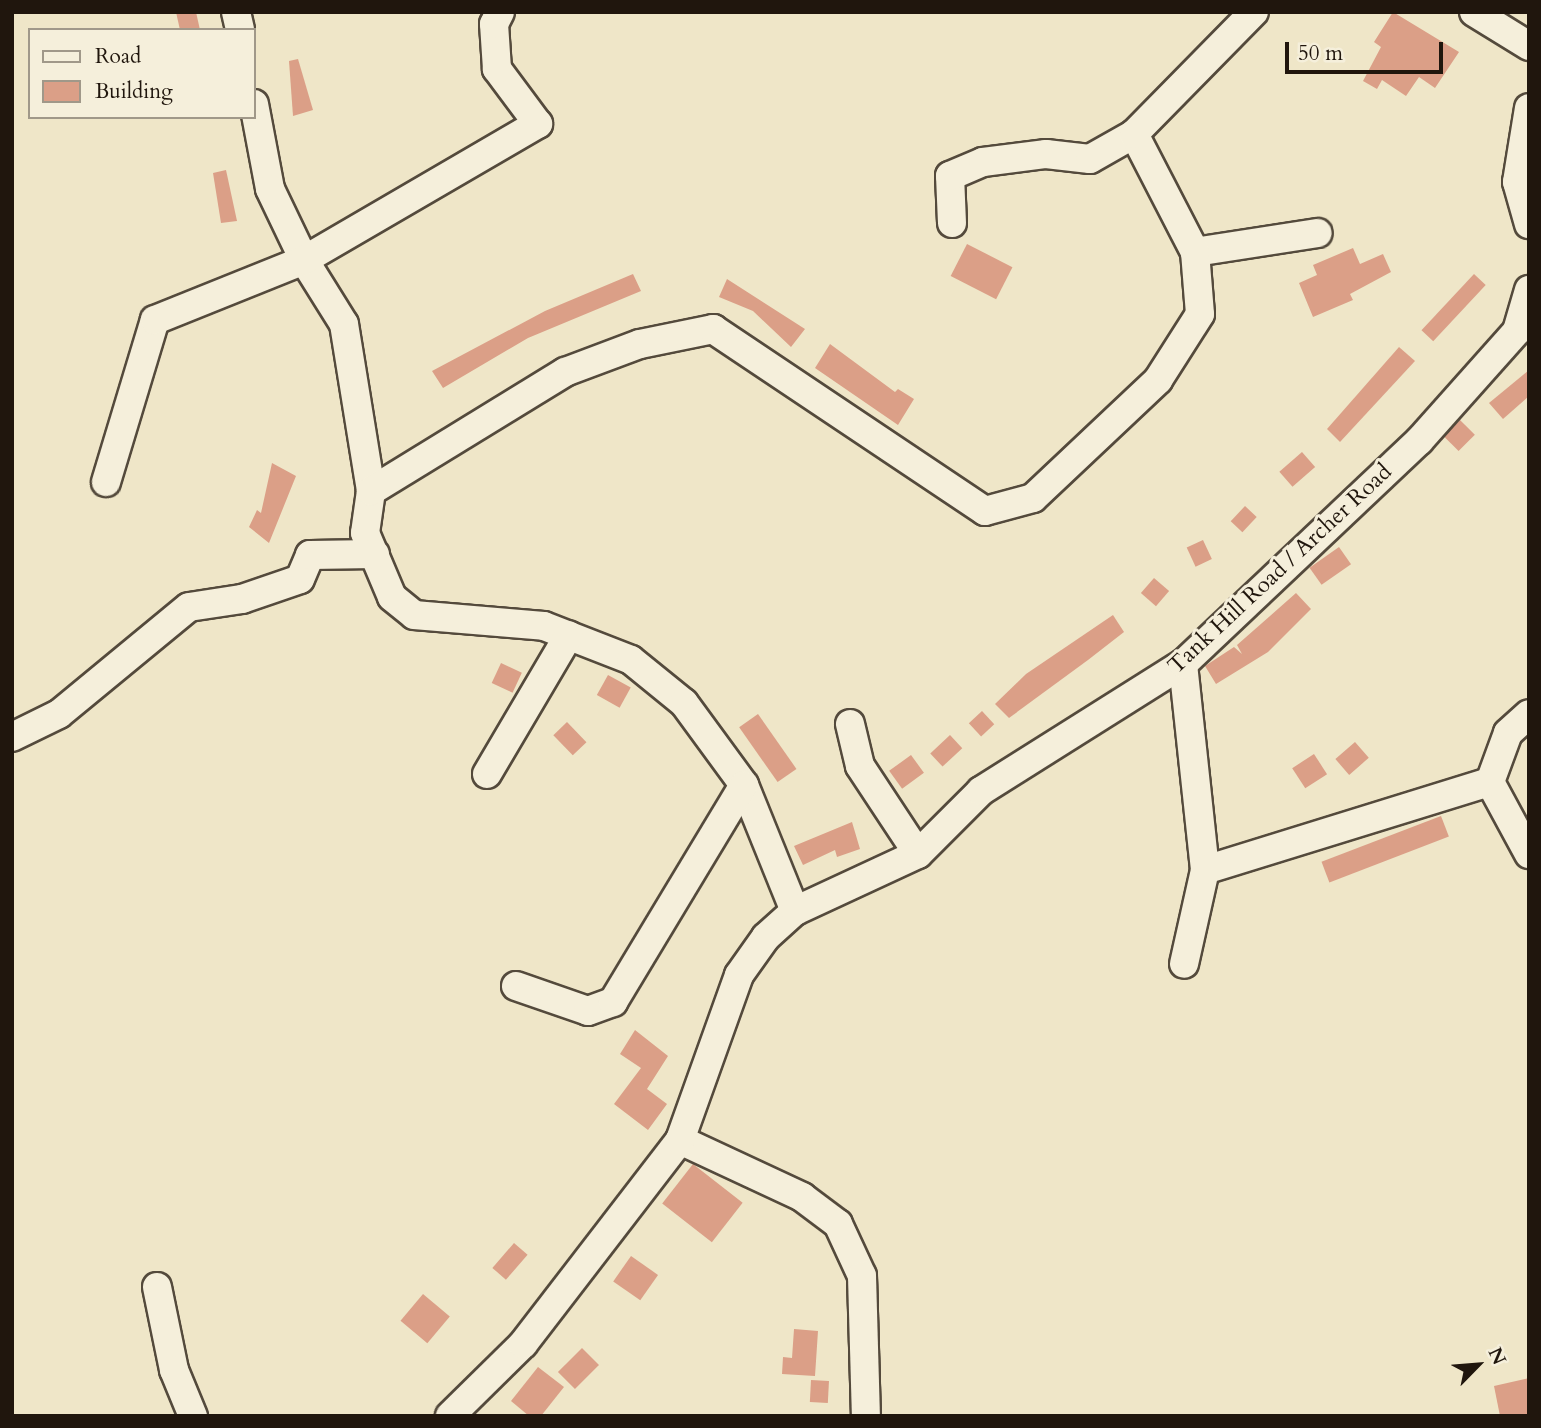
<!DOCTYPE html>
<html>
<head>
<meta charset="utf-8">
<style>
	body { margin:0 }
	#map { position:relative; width:1541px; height:1428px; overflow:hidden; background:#efe6c8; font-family:Cardo,serif }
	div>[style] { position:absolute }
	.building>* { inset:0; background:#db9f87; transform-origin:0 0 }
	.roads { filter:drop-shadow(2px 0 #544a3c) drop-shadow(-2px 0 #544a3c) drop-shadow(0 2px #544a3c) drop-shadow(0 -2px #544a3c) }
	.minor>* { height:28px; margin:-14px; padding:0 14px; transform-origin:14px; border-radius:14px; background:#f5efdb }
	span { translate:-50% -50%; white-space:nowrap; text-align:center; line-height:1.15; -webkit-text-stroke:6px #f5efdb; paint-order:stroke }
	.street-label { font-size:23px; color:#20160d }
	.frame { position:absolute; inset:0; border:14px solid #20160d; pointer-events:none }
	.legend { position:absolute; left:28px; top:28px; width:228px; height:91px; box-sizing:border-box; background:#f5efdb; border:2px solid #a09889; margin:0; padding:9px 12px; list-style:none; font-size:21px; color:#20160d }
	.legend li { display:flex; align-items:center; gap:14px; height:35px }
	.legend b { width:35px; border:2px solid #a09889 }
	.north { position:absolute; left:1443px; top:1330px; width:70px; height:70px; -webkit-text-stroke:5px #f5efdb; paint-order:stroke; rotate:65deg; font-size:19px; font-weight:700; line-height:28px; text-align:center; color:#20160d }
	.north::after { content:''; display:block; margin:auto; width:24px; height:32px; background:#20160d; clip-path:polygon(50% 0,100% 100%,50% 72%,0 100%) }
	.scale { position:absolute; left:1285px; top:42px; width:158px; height:32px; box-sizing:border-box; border:4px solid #20160d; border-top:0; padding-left:9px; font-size:21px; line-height:24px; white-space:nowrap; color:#20160d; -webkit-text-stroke:5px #f5efdb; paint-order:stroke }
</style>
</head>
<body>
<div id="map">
	<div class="building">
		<div style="clip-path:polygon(176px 12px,196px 12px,200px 30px,180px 30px)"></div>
		<div style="clip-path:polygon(1393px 12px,1459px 52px,1435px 88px,1419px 77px,1406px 96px,1382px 80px,1377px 89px,1363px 81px,1381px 47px,1374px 42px)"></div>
		<div style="clip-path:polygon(298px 59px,313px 110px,293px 116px,289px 61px)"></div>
		<div style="clip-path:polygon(226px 170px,237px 221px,221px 223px,213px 173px)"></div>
		<div style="left:967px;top:244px;width:51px;height:36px;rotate:27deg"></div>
		<div style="clip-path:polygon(1353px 248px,1360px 264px,1383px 254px,1391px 272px,1350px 294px,1353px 300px,1313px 317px,1299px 283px,1317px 275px,1313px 265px)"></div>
		<div style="clip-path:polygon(633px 274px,641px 291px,528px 338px,443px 388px,432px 371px,545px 311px)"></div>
		<div style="left:1474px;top:274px;width:16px;height:77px;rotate:43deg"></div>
		<div style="clip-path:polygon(727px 279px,805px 329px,791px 347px,753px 311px,719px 297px)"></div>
		<div style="clip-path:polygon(830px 344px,895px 392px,898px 389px,914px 399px,898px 425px,815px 368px)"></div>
		<div style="clip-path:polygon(1399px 347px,1415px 361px,1340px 442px,1327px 429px)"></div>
		<div style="clip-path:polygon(1529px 370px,1529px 396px,1503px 419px,1489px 403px)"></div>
		<div style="left:1460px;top:420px;width:21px;height:23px;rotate:45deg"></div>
		<div style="left:1302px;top:452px;width:20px;height:30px;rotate:49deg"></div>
		<div style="clip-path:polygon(272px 463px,296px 476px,269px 543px,249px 527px,257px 510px,261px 513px)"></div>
		<div style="left:1245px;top:506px;width:16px;height:21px;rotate:43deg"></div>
		<div style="left:1203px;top:540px;width:21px;height:18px;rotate:65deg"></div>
		<div style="left:1339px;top:547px;width:21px;height:36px;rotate:55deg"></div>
		<div style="left:1154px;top:578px;width:20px;height:20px;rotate:41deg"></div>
		<div style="clip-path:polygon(1296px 593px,1311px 609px,1268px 652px,1216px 684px,1205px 666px,1234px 647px,1242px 654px,1237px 645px)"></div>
		<div style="clip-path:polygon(1113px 615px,1124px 632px,1088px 660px,1009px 718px,995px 704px,1026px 674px)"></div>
		<div style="left:501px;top:663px;width:23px;height:22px;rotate:25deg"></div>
		<div style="left:608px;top:675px;width:26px;height:23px;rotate:29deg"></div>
		<div style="left:982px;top:711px;width:18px;height:18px;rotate:47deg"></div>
		<div style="left:758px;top:714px;width:67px;height:23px;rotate:55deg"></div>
		<div style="left:567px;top:722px;width:28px;height:19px;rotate:46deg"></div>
		<div style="left:950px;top:735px;width:18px;height:27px;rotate:47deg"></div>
		<div style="left:1355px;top:742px;width:21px;height:26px;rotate:49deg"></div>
		<div style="left:1314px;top:754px;width:24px;height:26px;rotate:57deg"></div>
		<div style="left:911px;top:755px;width:22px;height:27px;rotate:54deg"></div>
		<div style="left:1441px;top:816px;width:22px;height:128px;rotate:69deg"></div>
		<div style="clip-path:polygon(852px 822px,860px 849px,837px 857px,835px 850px,803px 865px,794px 846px)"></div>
		<div style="clip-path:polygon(635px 1030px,668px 1056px,647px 1089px,667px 1104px,648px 1130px,614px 1104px,641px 1068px,620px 1054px)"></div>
		<div style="left:693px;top:1164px;width:63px;height:50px;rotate:38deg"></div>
		<div style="left:514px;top:1243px;width:18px;height:33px;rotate:41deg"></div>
		<div style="left:631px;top:1256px;width:33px;height:31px;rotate:35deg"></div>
		<div style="left:423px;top:1294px;width:35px;height:35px;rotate:40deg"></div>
		<div style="clip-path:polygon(794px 1329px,818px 1331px,815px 1376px,782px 1374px,783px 1357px,792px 1358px)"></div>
		<div style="left:582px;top:1348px;width:24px;height:34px;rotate:45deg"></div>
		<div style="clip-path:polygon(538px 1367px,564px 1387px,541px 1416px,529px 1416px,511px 1401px)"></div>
		<div style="clip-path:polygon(1529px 1378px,1529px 1416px,1500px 1416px,1494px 1386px)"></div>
		<div style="left:811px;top:1380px;width:18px;height:22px;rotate:3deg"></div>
	</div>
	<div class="roads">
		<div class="minor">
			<div style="left:236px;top:12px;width:18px;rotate:77deg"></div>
			<div style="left:1474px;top:12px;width:65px;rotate:31.7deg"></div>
			<div style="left:254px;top:104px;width:86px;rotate:79.3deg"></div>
			<div style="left:270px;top:189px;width:79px;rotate:64.4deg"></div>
			<div style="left:304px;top:260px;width:75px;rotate:58deg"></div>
			<div style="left:344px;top:324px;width:169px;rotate:80.8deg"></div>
			<div style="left:371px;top:491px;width:42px;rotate:98.1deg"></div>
			<div style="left:365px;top:533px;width:69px;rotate:67.1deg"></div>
			<div style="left:392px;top:597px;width:28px;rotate:39deg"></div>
			<div style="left:414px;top:615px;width:130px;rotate:4.8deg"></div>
			<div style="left:544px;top:626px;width:93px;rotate:21.3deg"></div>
			<div style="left:631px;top:660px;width:68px;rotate:39.1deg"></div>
			<div style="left:684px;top:703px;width:102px;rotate:53.8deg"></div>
			<div style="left:744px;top:785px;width:136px;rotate:68deg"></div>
			<div style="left:1529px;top:108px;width:75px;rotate:99.2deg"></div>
			<div style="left:1517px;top:182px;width:44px;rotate:74.1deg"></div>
			<div style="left:952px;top:223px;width:47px;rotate:-92.4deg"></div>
			<div style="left:950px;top:176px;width:36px;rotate:-23deg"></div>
			<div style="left:983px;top:162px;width:64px;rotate:-7.2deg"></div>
			<div style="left:1046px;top:154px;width:44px;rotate:6.5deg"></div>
			<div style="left:1090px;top:159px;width:51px;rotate:-29.6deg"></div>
			<div style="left:1195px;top:252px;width:124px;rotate:-8.8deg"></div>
			<div style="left:106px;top:482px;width:169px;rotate:-73.2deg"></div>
			<div style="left:155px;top:320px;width:161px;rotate:-21.9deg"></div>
			<div style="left:304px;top:260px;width:271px;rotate:-30.2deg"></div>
			<div style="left:538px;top:124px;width:69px;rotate:-126.7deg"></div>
			<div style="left:497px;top:69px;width:45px;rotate:-93.8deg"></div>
			<div style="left:494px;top:24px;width:13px;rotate:-63deg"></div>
			<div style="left:371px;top:491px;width:228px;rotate:-31.5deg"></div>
			<div style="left:565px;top:372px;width:80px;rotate:-20.5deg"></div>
			<div style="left:640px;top:344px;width:75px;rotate:-11.6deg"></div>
			<div style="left:713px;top:329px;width:327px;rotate:33.8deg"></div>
			<div style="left:985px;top:511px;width:50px;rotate:-15.2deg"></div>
			<div style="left:1033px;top:498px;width:172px;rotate:-43.3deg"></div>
			<div style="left:1158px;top:380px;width:78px;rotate:-57.5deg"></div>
			<div style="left:1200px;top:314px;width:62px;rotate:-94.6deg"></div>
			<div style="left:1195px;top:252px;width:133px;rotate:-117.3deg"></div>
			<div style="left:1134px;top:134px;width:171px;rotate:-45.5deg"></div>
			<div style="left:1183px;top:664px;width:207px;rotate:83.9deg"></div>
			<div style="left:1205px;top:870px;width:96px;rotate:102.6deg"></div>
			<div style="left:850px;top:724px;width:43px;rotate:76.6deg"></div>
			<div style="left:860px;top:766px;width:105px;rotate:56.6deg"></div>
			<div style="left:12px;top:737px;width:52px;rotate:-26.1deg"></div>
			<div style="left:59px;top:714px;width:168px;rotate:-39.5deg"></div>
			<div style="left:189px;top:607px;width:54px;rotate:-8.6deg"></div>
			<div style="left:242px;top:599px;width:61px;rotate:-19deg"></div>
			<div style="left:300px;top:579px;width:26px;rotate:-67deg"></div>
			<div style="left:310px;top:555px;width:65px;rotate:-0.9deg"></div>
			<div style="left:487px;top:774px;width:161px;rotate:-59.5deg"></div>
			<div style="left:1490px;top:782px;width:82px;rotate:61.6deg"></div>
			<div style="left:1205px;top:870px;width:298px;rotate:-17.2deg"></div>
			<div style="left:1490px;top:782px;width:52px;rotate:-69.8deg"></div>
			<div style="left:1508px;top:733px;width:28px;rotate:-42deg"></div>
			<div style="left:516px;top:986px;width:76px;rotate:19.1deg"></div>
			<div style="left:588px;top:1011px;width:27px;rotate:-20deg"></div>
			<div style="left:613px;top:1002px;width:253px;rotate:-58.9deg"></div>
			<div style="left:680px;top:1140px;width:135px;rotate:25deg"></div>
			<div style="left:802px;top:1197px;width:45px;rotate:36.9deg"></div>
			<div style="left:838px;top:1224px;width:57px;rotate:65.2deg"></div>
			<div style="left:862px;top:1276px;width:140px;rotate:88.4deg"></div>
			<div style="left:157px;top:1287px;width:85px;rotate:78.4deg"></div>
			<div style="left:174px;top:1370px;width:50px;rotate:67.6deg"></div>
			<div style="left:450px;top:1416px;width:103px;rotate:-44.6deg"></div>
			<div style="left:523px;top:1344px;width:257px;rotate:-52.4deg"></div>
			<div style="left:680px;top:1140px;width:175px;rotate:-70.3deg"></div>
			<div style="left:739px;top:975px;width:47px;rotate:-54.6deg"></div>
			<div style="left:766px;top:937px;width:39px;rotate:-42deg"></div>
			<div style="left:795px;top:911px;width:136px;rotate:-24.9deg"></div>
			<div style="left:918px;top:854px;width:89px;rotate:-45deg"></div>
			<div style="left:981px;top:791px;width:239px;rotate:-32.2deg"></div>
			<div style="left:1183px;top:664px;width:325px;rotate:-43.4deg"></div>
			<div style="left:1419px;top:441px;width:147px;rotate:-48.3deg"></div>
			<div style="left:1517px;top:331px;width:43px;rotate:-73.7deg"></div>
		</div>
	</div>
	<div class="street-label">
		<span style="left:1280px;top:569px;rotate:-43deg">Tank Hill Road / Archer Road</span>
	</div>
	<div class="frame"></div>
	<ul class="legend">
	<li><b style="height:9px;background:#f5efdb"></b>Road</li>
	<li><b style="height:19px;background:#db9f87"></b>Building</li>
	</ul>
	<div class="north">N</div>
	<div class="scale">50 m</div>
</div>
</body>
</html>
